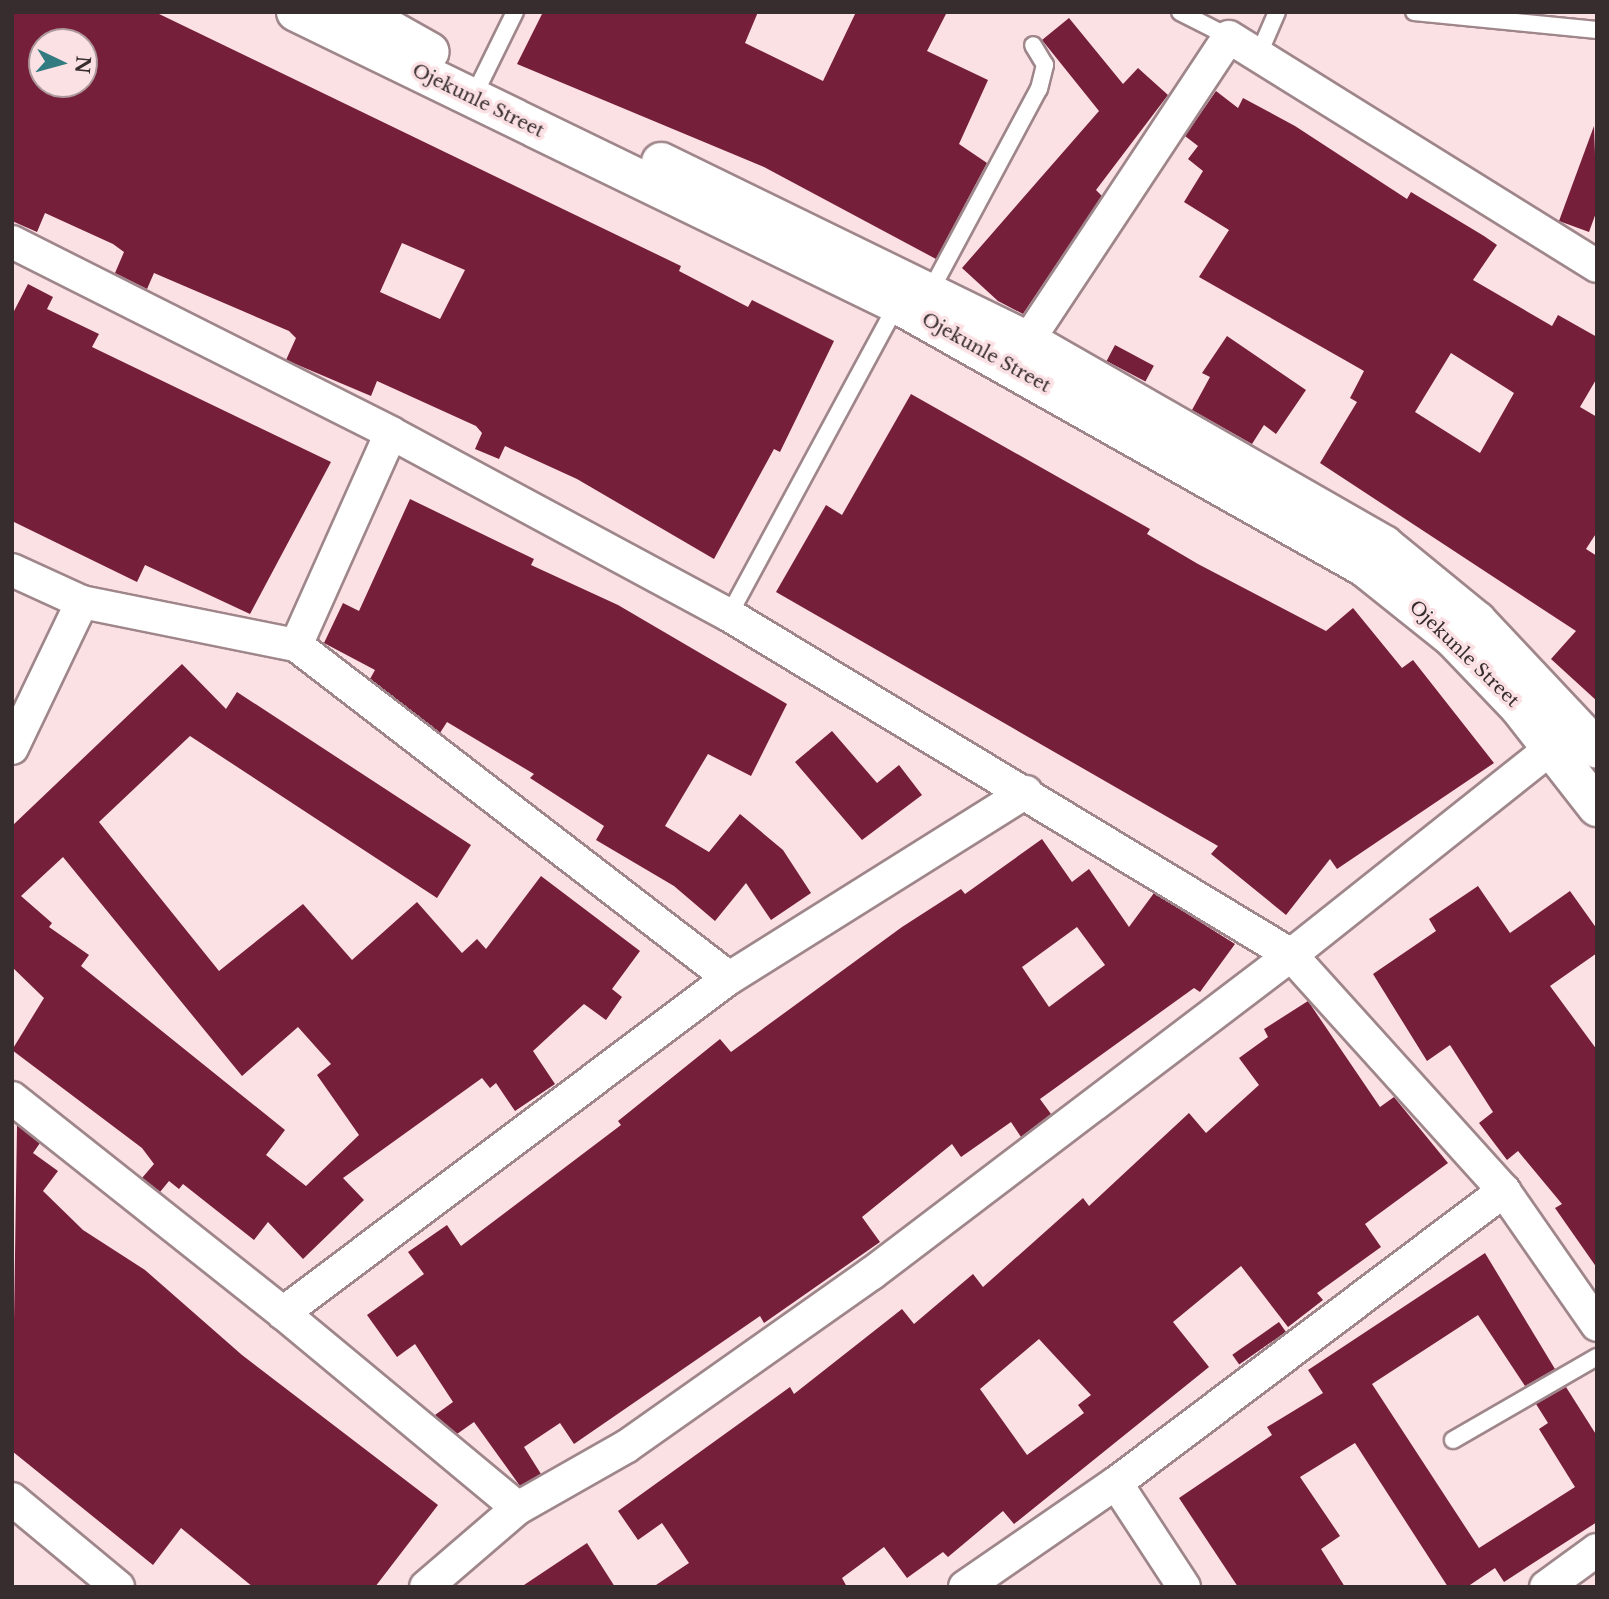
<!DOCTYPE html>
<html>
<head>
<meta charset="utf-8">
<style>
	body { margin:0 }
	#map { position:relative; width:1609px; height:1599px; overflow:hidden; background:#fbe0e4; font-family:"Libre Baskerville",serif }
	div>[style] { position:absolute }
	.building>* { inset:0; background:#761f3a; transform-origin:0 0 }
	.roads { filter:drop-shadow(2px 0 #9e868a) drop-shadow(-2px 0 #9e868a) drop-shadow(0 2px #9e868a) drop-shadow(0 -2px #9e868a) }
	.service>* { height:16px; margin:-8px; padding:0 8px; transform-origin:8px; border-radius:8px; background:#fff }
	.minor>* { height:32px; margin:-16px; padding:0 16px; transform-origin:16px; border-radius:16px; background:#fff }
	.tertiary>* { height:38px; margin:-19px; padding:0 19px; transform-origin:19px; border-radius:19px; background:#fff }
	span { translate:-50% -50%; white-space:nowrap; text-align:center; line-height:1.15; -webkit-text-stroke:7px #fbe0e4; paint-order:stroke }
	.street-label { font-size:18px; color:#372d2f }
	.frame { position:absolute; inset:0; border:14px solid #372d2f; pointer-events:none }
	.north { position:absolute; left:28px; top:28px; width:70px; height:70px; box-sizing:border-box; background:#fbe0e4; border:2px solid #ad989c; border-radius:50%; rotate:95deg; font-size:19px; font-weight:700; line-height:28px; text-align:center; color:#372d2f }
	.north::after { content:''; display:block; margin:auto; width:24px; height:32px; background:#327b81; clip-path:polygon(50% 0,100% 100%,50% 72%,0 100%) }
</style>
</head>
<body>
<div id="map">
	<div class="building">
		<div style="clip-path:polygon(evenodd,12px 12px,155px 12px,681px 266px,679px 271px,748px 307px,752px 300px,834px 341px,780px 452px,774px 449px,714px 559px,577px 479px,505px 446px,499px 459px,475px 449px,482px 433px,476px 426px,377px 381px,371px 396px,286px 360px,296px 338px,289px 331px,154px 273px,147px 289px,115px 273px,124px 252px,113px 244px,45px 213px,37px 232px,12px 221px,12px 12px,42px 42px,84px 42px,84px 84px,42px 84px,42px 42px,12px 12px,402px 243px,465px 270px,440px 319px,380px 292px,402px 243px)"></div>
		<div style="clip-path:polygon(543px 12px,758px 12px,745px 43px,823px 81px,856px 12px,947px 12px,927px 51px,988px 80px,959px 144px,987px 163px,936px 259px,764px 167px,517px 64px)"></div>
		<div style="clip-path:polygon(1069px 18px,1123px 84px,1138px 68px,1168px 95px,1096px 190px,1102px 196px,1023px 314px,998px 301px,962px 268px,1099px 111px,1042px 40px)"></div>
		<div style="clip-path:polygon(evenodd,1216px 91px,1238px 108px,1243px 98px,1295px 126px,1407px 199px,1411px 192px,1484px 236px,1497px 245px,1473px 280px,1552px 326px,1558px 315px,1597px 337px,1597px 378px,1580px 407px,1597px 417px,1597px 532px,1586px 549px,1597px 556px,1597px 701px,1551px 659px,1576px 631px,1320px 463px,1357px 402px,1350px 398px,1364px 371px,1199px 277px,1229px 230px,1184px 202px,1203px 171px,1188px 159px,1198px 146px,1185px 136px,1216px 91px,1451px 353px,1514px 393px,1480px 453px,1415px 412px,1451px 353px)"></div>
		<div style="clip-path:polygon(1594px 126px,1597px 210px,1589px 232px,1559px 221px)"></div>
		<div style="clip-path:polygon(28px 284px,53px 297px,47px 309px,99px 334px,92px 347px,331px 462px,250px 614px,145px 565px,137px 582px,12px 521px,12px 315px)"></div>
		<div style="clip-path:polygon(1227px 336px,1306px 390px,1276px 434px,1264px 425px,1252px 444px,1192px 410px,1210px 377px,1202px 373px)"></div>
		<div style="left:1115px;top:345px;width:44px;height:18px;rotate:28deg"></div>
		<div style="clip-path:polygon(911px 394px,1150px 529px,1147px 534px,1198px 564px,1326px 631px,1353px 608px,1402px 668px,1413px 660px,1494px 763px,1337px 869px,1330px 859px,1286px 915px,1211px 854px,1218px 846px,776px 592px,826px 505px,842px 515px)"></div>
		<div style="clip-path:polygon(410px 499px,534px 559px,531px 565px,618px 605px,787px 704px,751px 776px,708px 754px,665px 826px,709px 852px,740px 814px,783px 850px,811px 893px,771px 920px,746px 883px,715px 921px,674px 886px,596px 840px,604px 826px,530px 778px,534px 774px,447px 722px,440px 733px,370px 679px,375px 670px,324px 643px,343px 603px,359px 611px)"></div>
		<div style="clip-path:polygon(evenodd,182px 664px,226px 709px,237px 692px,471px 845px,437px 898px,190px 736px,99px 822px,219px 971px,303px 904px,352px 960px,417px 902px,462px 953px,477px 939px,486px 949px,541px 876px,640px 951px,612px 989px,622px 997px,606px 1020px,584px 1004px,533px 1051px,555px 1084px,515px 1111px,496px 1083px,490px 1088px,482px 1078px,343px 1178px,364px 1200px,303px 1259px,268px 1222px,254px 1240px,183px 1184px,179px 1189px,169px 1181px,160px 1192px,142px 1178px,154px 1164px,142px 1148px,12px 1050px,44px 998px,12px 967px,12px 826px,182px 664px,63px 857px,242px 1076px,298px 1027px,331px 1064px,317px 1075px,359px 1135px,306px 1186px,266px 1155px,285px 1130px,81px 966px,89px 955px,49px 927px,52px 923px,21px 896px,63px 857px)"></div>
		<div style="clip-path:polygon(832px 731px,877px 783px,899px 765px,922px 795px,862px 840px,795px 762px)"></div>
		<div style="clip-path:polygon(evenodd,1042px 839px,1072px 882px,1089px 869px,1129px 927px,1154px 893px,1235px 944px,1200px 992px,1194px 988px,1040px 1099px,1051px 1114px,1021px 1137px,1011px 1122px,961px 1157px,952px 1144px,862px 1217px,880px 1242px,764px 1323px,760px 1316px,574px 1444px,560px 1423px,524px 1447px,541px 1474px,520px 1486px,474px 1422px,457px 1434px,435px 1415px,453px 1402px,415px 1344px,397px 1357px,367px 1315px,424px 1274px,408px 1252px,447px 1225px,461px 1246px,621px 1125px,618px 1121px,720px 1039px,731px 1052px,902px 927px,961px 889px,965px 894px,1042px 839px,1077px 927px,1105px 965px,1049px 1007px,1022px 967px,1077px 927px)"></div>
		<div style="clip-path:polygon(1478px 886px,1510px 933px,1570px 891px,1597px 929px,1597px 953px,1550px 986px,1597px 1050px,1597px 1268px,1555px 1208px,1562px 1204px,1518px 1151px,1507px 1160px,1479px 1123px,1493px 1112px,1450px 1045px,1427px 1061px,1373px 974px,1436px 931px,1429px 919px)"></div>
		<div style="clip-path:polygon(evenodd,1308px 1001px,1380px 1107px,1394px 1097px,1448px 1163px,1365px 1224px,1381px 1247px,1317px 1293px,1323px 1300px,1288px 1327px,1241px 1266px,1173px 1322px,1209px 1367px,1014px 1524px,1003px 1511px,948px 1557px,943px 1552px,907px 1578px,884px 1547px,842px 1578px,847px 1587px,653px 1587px,689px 1563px,662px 1523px,638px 1540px,618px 1511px,790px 1387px,794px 1394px,902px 1309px,914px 1324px,973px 1274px,983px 1287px,1083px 1198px,1089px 1206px,1189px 1113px,1206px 1133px,1259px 1085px,1239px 1058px,1268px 1037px,1264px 1029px,1308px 1001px,1039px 1339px,1091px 1395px,1078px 1405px,1084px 1413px,1027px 1455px,980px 1389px,1039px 1339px)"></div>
		<div style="clip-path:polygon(17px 1125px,40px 1143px,33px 1153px,58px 1171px,43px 1191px,83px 1230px,145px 1270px,242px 1355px,438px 1505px,375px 1587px,253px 1587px,181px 1528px,153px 1565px,12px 1451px)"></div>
		<div style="clip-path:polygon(1485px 1253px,1555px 1369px,1525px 1386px,1478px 1315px,1372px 1384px,1479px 1548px,1575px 1487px,1539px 1429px,1548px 1423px,1536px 1404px,1566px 1387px,1597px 1436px,1597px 1522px,1504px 1582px,1495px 1568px,1467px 1587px,1448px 1587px,1355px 1443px,1300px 1477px,1340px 1536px,1321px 1549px,1345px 1587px,1238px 1587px,1179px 1498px,1272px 1435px,1267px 1427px,1323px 1393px,1308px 1370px)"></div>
		<div style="left:1279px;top:1322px;width:12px;height:57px;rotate:55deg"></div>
		<div style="clip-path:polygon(587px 1543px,615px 1587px,521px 1587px)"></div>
	</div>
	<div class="roads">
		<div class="service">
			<div style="left:1180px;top:12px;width:55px;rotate:27deg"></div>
			<div style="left:1414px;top:12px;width:184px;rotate:5.6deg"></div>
			<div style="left:1258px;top:56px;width:48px;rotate:-66.6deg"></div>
			<div style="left:481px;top:81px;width:77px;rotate:-63.8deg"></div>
			<div style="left:931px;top:290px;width:228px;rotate:-61.8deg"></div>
			<div style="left:1039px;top:89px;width:25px;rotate:-76deg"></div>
			<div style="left:1045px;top:65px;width:23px;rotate:-121deg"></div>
			<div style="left:729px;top:615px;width:353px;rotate:-61.6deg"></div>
			<div style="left:1453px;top:1440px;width:166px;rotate:-30deg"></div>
		</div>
		<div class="minor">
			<div style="left:12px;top:242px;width:424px;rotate:26.7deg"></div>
			<div style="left:391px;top:433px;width:384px;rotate:28.3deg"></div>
			<div style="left:729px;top:615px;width:657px;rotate:31.17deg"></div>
			<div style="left:1291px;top:955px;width:354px;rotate:-38.5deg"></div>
			<div style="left:1015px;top:360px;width:387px;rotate:-56.5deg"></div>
			<div style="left:1229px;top:37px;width:433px;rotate:31.9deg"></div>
			<div style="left:391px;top:433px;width:232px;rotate:114.1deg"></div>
			<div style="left:296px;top:645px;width:546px;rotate:37.56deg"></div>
			<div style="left:12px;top:570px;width:77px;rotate:24.6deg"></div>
			<div style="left:12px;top:748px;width:162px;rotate:-64.4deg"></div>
			<div style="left:82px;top:602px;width:218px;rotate:11.4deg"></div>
			<div style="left:1026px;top:792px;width:350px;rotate:147.9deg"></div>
			<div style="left:729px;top:978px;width:558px;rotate:143.09deg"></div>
			<div style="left:283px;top:1313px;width:305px;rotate:39.7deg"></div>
			<div style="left:518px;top:1508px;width:125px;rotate:-29.6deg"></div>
			<div style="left:627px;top:1446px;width:299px;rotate:-35.2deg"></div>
			<div style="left:871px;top:1274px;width:527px;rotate:-37.22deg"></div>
			<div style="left:1291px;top:955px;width:318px;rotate:47.9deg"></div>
			<div style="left:1504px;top:1191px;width:163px;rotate:55.2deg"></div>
			<div style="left:12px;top:1098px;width:346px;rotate:38.4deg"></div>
			<div style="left:1116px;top:1483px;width:124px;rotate:56.8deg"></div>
			<div style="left:12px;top:1499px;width:138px;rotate:39.7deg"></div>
			<div style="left:426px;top:1587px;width:121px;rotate:-40.7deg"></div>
			<div style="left:965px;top:1587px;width:183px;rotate:-34.6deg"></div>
			<div style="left:1116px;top:1483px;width:486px;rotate:-37deg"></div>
			<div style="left:1546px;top:1587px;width:63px;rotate:-36deg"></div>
		</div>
		<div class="tertiary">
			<div style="left:296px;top:12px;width:668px;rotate:25.91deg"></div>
			<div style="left:897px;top:304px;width:536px;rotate:29.39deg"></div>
			<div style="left:1364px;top:567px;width:114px;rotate:38.6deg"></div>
			<div style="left:1453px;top:638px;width:95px;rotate:46.3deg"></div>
			<div style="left:1519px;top:707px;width:127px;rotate:52deg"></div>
			<div style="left:359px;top:12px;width:81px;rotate:29.4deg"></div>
			<div style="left:661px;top:162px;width:411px;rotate:26deg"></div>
			<div style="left:1030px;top:342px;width:408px;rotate:29.8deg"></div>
			<div style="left:1384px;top:545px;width:120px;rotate:39.3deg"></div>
			<div style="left:1477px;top:621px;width:175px;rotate:46.8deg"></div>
		</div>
	</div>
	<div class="street-label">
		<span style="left:478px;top:101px;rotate:26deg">Ojekunle Street</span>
		<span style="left:986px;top:353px;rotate:29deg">Ojekunle Street</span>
		<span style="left:1464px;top:654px;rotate:44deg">Ojekunle Street</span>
	</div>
	<div class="frame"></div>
	<div class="north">N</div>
</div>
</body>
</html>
